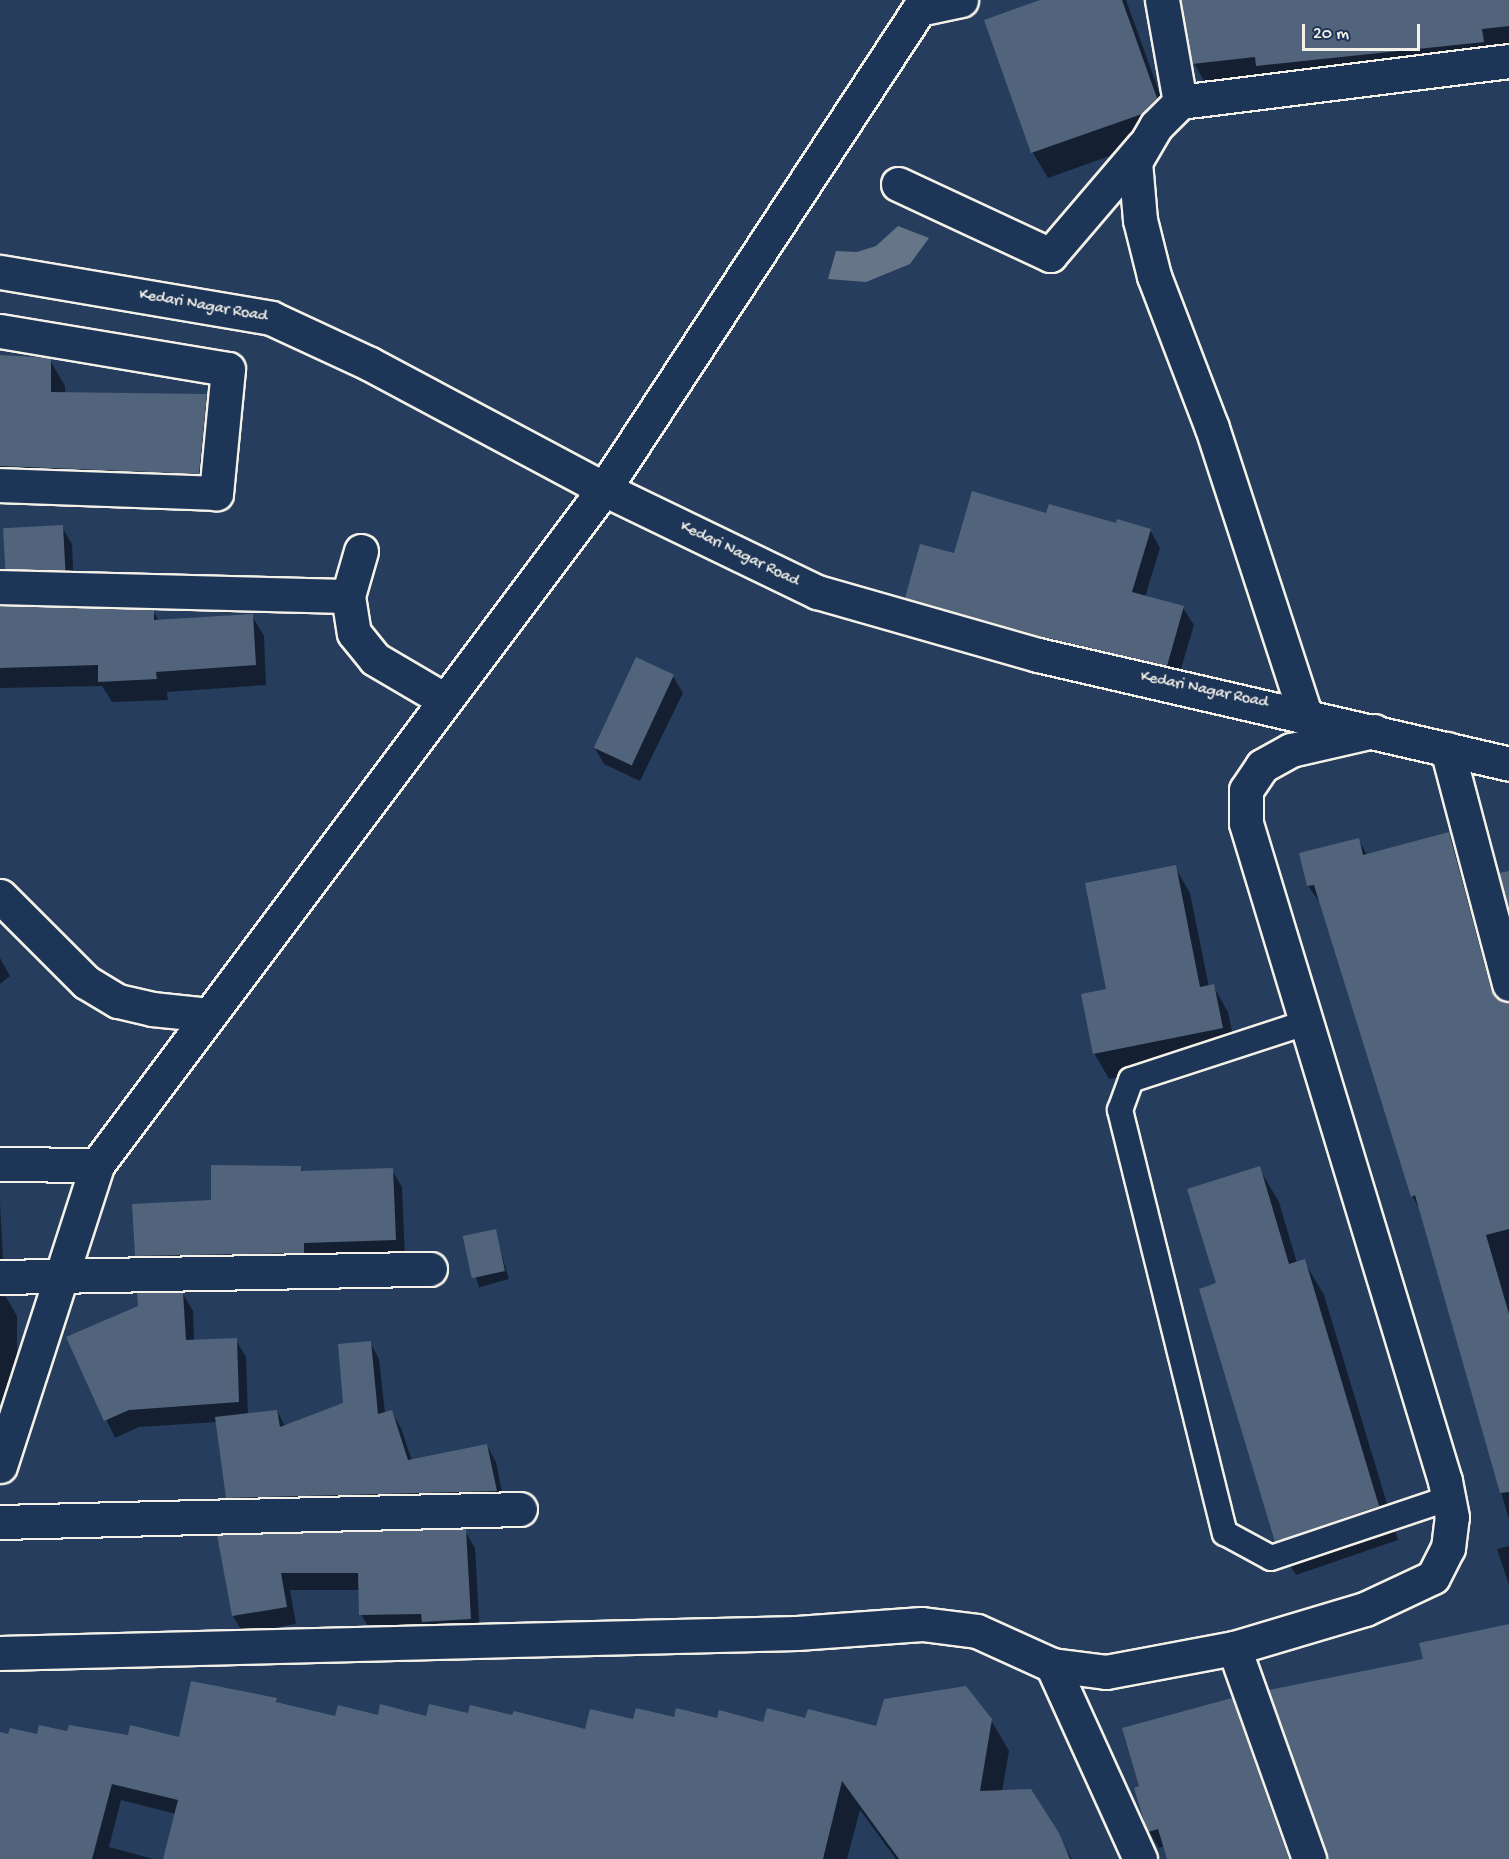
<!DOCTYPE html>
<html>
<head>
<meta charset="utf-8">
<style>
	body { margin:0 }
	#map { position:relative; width:1509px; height:1859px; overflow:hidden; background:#263d5d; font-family:"Gochi Hand",sans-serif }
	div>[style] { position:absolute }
	.water>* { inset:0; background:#677588 }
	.shadow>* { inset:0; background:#0007; transform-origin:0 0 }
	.building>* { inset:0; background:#52647b; transform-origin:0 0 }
	.roads { filter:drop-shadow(2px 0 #f4f1e8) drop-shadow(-2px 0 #f4f1e8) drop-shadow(0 2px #f4f1e8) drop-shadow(0 -2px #f4f1e8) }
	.lane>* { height:24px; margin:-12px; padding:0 12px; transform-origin:12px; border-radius:12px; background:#1d3557 }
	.street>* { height:33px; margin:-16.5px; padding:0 16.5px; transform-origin:16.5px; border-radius:16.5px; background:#1d3557 }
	span { translate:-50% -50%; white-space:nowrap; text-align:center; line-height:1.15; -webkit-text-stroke:4.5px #1d3557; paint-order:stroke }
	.street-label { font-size:16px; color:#f4f1e8 }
	.scale { position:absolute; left:1302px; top:24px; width:118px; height:27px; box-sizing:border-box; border:3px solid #f4f1e8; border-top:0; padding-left:8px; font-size:18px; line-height:21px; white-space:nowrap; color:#f4f1e8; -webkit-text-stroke:4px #1d3557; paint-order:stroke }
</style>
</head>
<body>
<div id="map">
	<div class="water">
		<div style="clip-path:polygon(898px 226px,929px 238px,910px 264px,866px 282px,828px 279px,836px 251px,857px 252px,876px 246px)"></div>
	</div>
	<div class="shadow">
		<div style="clip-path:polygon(1045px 0,1126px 0,1171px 125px,1157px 139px,1048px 178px,1033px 153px,986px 21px)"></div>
		<div style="clip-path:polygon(1183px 0,1509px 0,1509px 62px,1213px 97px,1194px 63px)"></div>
		<div style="clip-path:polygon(0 356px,50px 360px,65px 386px,65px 393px,206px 395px,221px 421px,213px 499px,0 496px)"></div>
		<div style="clip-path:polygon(1047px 514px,1150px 530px,1160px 548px,1145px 597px,1183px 608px,1194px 625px,1177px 682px,917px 615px,907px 597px,955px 555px)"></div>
		<div style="clip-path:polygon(62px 527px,72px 544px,74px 587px,16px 585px,6px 568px)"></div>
		<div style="clip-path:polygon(0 607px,153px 611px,159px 621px,252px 616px,264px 636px,266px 685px,167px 692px,168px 700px,112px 702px,102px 686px,0 688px)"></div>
		<div style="clip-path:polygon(673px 676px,683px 693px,640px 781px,604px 764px,594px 747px)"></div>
		<div style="clip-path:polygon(1449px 834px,1460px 852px,1498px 998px,1504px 1004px,1509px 1003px,1509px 1520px,1422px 1213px,1412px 1196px,1321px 904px,1308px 886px,1358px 840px,1368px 856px)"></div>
		<div style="clip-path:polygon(1175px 867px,1190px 893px,1209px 987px,1213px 986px,1228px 1012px,1237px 1054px,1109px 1079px,1094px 1053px,1107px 991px)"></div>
		<div style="clip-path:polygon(0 958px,10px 976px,0 984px)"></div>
		<div style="clip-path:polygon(300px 1168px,303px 1173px,392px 1170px,402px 1187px,405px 1257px,147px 1273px,136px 1255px)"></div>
		<div style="clip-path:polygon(1259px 1168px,1279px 1202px,1297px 1263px,1304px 1261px,1324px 1295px,1398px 1540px,1296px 1575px,1276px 1541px)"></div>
		<div style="clip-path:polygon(0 1202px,4px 1279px,0 1282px)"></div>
		<div style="left:495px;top:1231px;width:50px;height:31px;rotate:74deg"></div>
		<div style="clip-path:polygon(183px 1294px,193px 1311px,194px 1341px,236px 1340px,246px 1357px,248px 1415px,277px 1411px,285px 1426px,345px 1404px,370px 1342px,379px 1359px,385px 1413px,391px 1411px,401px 1428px,412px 1461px,487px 1446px,496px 1462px,505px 1507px,237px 1514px,227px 1497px,217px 1422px,139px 1427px,115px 1438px,68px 1338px)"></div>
		<div style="clip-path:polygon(0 1296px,6px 1297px,17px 1316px,17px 1403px,0 1404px)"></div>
		<div style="clip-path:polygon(465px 1531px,475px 1548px,480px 1636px,371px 1632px,361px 1614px,360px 1590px,290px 1590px,296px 1624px,243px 1633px,233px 1616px,219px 1537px)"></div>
		<div style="clip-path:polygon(1509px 1546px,1509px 1585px,1497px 1549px)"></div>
		<div style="clip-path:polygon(1231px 1699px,1241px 1716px,1291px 1859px,1167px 1859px,1164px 1846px,1159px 1848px,1149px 1831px)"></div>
		<div style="clip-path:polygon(276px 1700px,278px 1704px,336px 1717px,469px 1715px,586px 1731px,634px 1721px,675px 1719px,764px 1724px,803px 1719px,877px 1728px,991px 1720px,1009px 1751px,1002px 1792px,1058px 1834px,1072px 1859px,896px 1859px,860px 1810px,847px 1859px,164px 1859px,176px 1814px,121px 1800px,109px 1847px,153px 1859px,0 1859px,0 1734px,181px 1739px)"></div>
	</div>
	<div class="building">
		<div style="clip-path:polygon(1040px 0,1122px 0,1157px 98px,1142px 114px,1031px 153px,984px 20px)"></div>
		<div style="clip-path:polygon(1181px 0,1509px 0,1509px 26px,1482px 29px,1484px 42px,1256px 66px,1255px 57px,1192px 64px)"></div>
		<div style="clip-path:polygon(0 355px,51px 358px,51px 392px,207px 394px,199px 474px,0 466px)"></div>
		<div style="clip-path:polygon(972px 491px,1046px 513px,1049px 504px,1116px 523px,1117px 519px,1151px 529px,1132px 592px,1184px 606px,1167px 666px,1043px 637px,905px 598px,920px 544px,954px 553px)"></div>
		<div style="left:63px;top:525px;width:45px;height:60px;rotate:87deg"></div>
		<div style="clip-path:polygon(0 606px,154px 610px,154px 620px,253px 614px,256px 665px,156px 672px,157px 679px,98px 682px,98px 665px,0 668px)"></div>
		<div style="left:636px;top:657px;width:42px;height:100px;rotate:25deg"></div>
		<div style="clip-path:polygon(1449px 832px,1491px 989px,1496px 998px,1509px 1002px,1509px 1229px,1486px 1235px,1509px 1314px,1509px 1492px,1500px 1493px,1415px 1195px,1411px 1197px,1314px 885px,1307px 886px,1299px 853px,1359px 838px,1363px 855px)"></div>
		<div style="clip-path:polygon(1176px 865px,1200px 987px,1214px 984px,1223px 1028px,1093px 1054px,1081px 994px,1106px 989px,1085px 883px)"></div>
		<div style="clip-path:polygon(1509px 871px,1509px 910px,1499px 873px)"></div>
		<div style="clip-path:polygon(211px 1165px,301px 1166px,301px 1171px,393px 1168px,396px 1240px,304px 1243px,304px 1253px,135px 1256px,132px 1204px,211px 1200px)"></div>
		<div style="clip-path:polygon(1260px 1166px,1289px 1264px,1305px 1259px,1379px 1506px,1275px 1542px,1199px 1289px,1216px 1283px,1187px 1189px)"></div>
		<div style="left:496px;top:1229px;width:43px;height:34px;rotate:78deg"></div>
		<div style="clip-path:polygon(183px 1292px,186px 1340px,237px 1338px,239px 1402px,129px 1410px,104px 1421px,66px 1337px,138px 1306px,137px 1293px)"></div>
		<div style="clip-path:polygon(371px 1341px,378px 1414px,392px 1410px,408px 1460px,487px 1444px,497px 1491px,226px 1498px,215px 1417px,277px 1410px,280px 1427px,343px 1403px,338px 1344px)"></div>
		<div style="clip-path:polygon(466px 1529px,471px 1619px,422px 1622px,421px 1614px,359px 1615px,358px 1573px,281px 1573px,287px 1607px,232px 1616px,217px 1535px)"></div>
		<div style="clip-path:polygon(1509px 1624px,1509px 1859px,1327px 1859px,1269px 1690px,1423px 1659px,1419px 1643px)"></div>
		<div style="clip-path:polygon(191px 1681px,277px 1698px,276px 1702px,335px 1716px,338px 1705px,378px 1715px,380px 1704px,426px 1716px,429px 1704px,468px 1713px,470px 1705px,512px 1715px,514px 1711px,585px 1729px,590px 1709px,633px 1719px,636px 1708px,674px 1717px,676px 1708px,717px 1718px,719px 1710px,763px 1722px,767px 1708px,805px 1718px,808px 1709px,876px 1726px,884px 1699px,966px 1686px,992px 1719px,980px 1791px,1031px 1789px,1059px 1833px,1070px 1859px,899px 1859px,842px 1781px,823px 1859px,163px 1859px,178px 1800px,112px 1784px,92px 1859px,0 1859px,0 1732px,8px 1734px,10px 1728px,37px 1734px,39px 1725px,67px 1731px,69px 1725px,128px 1735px,130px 1725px,179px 1737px)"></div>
		<div style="clip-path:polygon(1232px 1698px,1289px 1859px,1167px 1859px,1158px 1829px,1148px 1832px,1145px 1824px,1134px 1788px,1139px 1786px,1122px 1728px)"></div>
	</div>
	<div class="roads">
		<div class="lane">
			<div style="left:1305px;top:1023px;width:183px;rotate:161.9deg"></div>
			<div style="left:1131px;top:1080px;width:32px;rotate:110deg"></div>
			<div style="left:1120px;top:1110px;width:436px;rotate:76.1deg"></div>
			<div style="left:1225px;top:1533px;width:52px;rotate:28.5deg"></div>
			<div style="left:1271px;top:1558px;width:188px;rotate:-18.6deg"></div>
		</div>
		<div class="street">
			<div style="left:1162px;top:0;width:104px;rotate:80deg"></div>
			<div style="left:919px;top:9px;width:43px;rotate:-12.1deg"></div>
			<div style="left:898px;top:184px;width:168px;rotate:25deg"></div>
			<div style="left:1050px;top:255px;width:143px;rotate:-49.5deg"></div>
			<div style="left:0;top:272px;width:275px;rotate:9.6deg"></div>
			<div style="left:271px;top:318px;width:109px;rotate:24.9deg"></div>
			<div style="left:370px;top:364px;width:265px;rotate:28.1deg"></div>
			<div style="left:604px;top:489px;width:237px;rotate:25.8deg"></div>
			<div style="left:817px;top:592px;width:230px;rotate:15.9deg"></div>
			<div style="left:1038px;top:655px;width:483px;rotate:13deg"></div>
			<div style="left:0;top:331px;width:231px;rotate:9.5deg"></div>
			<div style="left:228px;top:369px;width:125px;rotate:95.5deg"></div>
			<div style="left:216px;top:493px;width:216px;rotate:-177.9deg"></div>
			<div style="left:361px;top:551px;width:47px;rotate:106.1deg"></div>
			<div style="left:348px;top:596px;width:37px;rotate:81deg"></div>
			<div style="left:354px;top:633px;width:33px;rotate:51deg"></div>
			<div style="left:375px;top:659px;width:81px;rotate:30.4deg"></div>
			<div style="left:0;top:587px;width:348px;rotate:1.5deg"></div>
			<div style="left:1305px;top:714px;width:301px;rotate:-108deg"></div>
			<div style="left:1212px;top:428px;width:163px;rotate:-110.9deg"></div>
			<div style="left:1154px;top:276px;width:58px;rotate:-104deg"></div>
			<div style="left:1140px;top:220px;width:58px;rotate:-94.9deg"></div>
			<div style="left:1135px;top:162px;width:42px;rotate:-59.7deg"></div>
			<div style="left:1156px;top:126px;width:34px;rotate:-45deg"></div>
			<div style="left:1180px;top:102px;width:332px;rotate:-7.1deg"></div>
			<div style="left:1447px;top:749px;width:243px;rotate:75.2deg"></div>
			<div style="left:0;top:896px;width:122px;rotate:45deg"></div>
			<div style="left:86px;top:982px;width:37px;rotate:31deg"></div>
			<div style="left:118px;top:1001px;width:35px;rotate:13deg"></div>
			<div style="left:152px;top:1009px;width:57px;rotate:6deg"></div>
			<div style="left:0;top:1164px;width:97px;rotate:0.6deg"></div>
			<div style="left:0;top:1277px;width:430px;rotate:-1.1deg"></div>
			<div style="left:0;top:1466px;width:316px;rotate:-72.1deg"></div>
			<div style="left:97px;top:1165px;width:845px;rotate:-53.13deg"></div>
			<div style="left:604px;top:489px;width:585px;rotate:-56.72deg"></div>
			<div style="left:0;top:1522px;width:520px;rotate:-1.43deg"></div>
			<div style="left:1234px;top:1648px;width:224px;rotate:70.4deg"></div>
			<div style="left:0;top:1653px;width:797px;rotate:-1.44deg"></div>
			<div style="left:797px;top:1633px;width:125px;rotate:-4.1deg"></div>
			<div style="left:922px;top:1624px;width:55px;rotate:7.3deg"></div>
			<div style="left:977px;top:1631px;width:82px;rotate:24.4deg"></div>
			<div style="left:1052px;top:1665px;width:54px;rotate:7.4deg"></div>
			<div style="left:1106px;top:1672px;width:130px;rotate:-10.6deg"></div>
			<div style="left:1234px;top:1648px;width:137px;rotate:-16.6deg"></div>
			<div style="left:1365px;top:1609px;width:75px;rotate:-25.2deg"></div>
			<div style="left:1433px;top:1577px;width:33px;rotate:-63deg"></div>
			<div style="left:1448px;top:1548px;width:31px;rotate:-83deg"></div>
			<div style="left:1452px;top:1517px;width:37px;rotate:-101deg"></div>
			<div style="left:1445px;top:1481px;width:687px;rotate:-106.83deg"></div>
			<div style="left:1246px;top:823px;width:33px;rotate:-90deg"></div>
			<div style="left:1246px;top:790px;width:29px;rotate:-56deg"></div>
			<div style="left:1262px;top:766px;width:33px;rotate:-29deg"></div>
			<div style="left:1291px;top:750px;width:85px;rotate:-12.9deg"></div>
			<div style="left:1052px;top:1665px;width:213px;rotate:65.6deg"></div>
		</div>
	</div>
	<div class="street-label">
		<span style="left:203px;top:307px;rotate:10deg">Kedari Nagar Road</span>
		<span style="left:739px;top:555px;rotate:26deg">Kedari Nagar Road</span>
		<span style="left:1204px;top:691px;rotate:12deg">Kedari Nagar Road</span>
	</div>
	<div class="scale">20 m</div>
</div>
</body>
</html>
